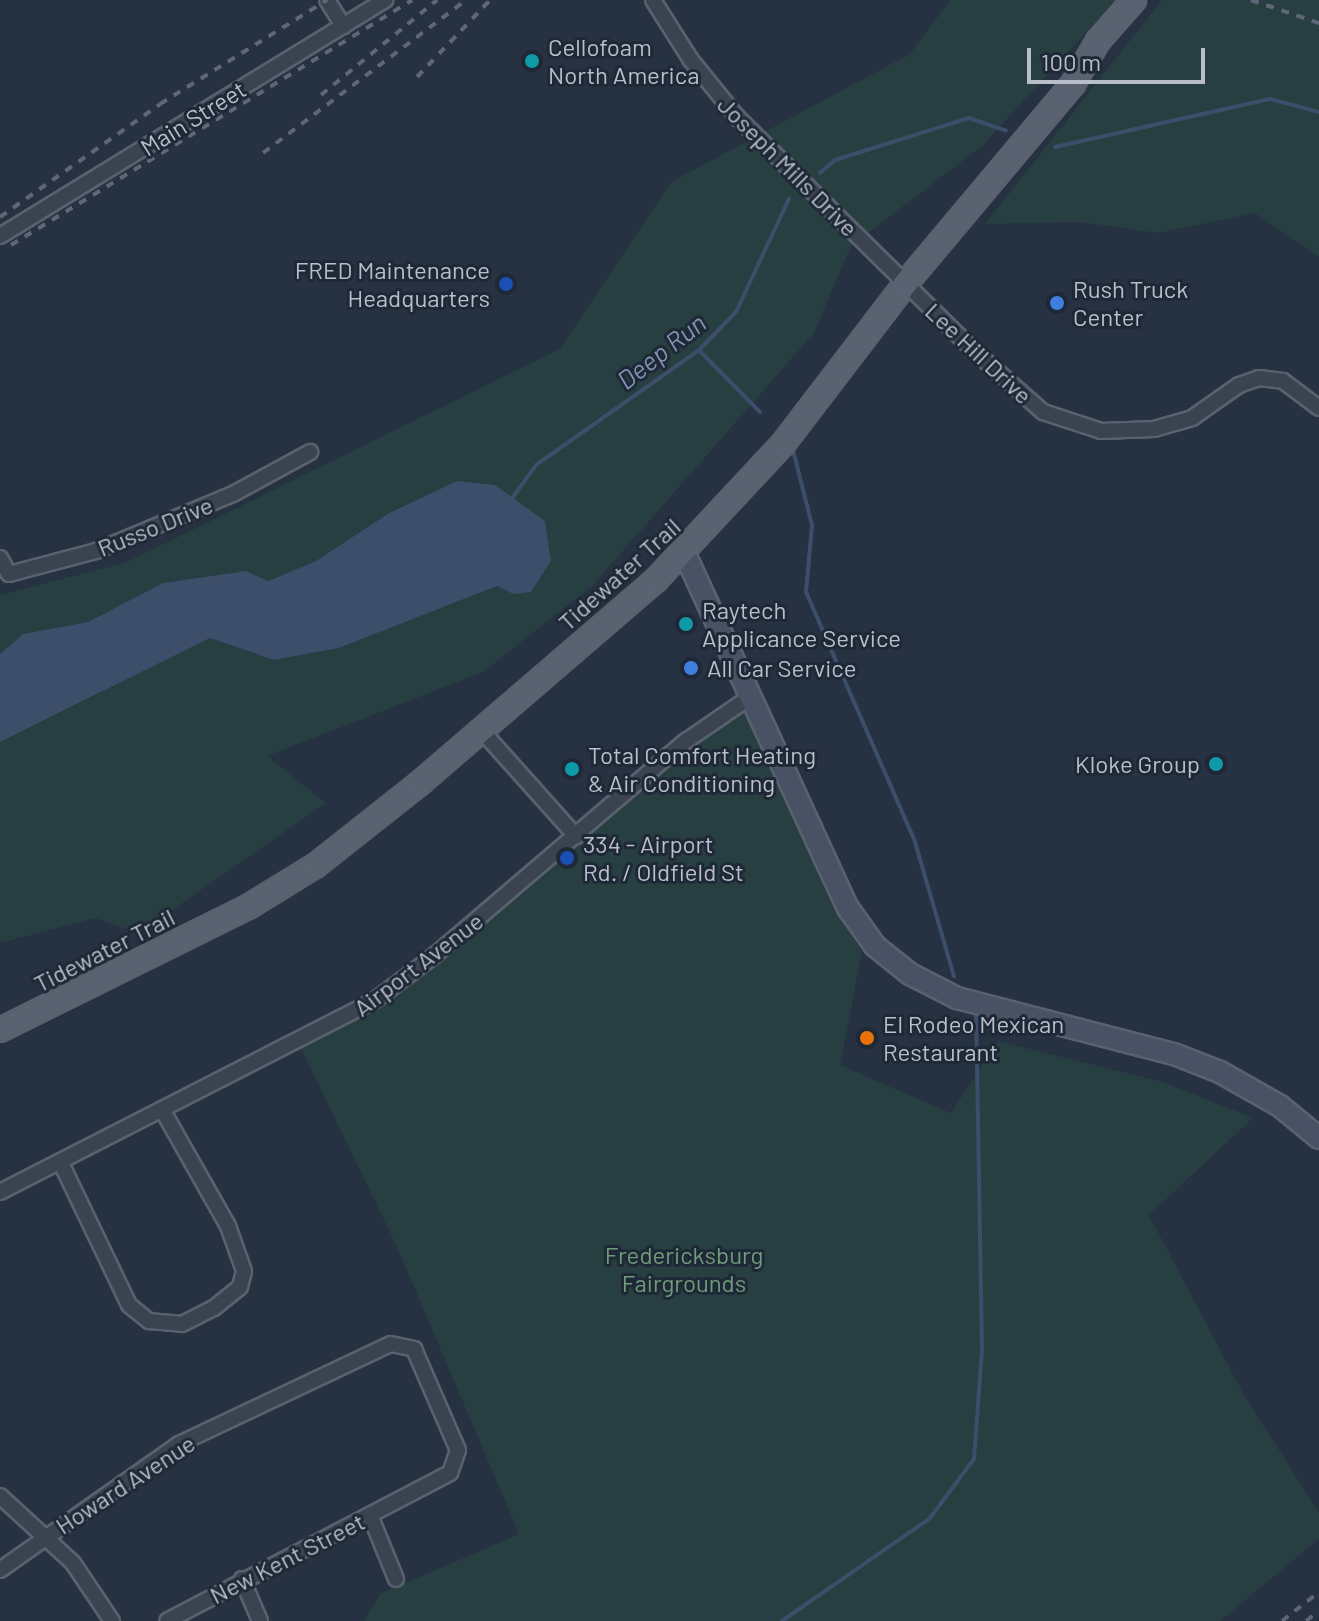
<!DOCTYPE html>
<html>
<head>
<meta charset="utf-8">
<style>
	body { margin:0 }
	#map { position:relative; width:1319px; height:1621px; overflow:hidden; background:#263141; font-family:Barlow,sans-serif }
	div>[style] { position:absolute }
	.green>* { inset:0; background:#283f42 }
	.water>* { inset:0; background:#3c4e69 }
	.stream>* { height:4px; margin:-2px; padding:0 2px; transform-origin:2px; border-radius:2px; background:#3c4e69 }
	.roads { filter:drop-shadow(2px 0 #59616e) drop-shadow(-2px 0 #59616e) drop-shadow(0 2px #59616e) drop-shadow(0 -2px #59616e) }
	.minor>* { height:14px; margin:-7px; padding:0 7px; transform-origin:7px; border-radius:7px; background:#3b4351 }
	.secondary>* { height:20px; margin:-10px; padding:0 10px; transform-origin:10px; border-radius:10px; background:#495264 }
	.primary>* { height:22px; margin:-11px; padding:0 11px; transform-origin:11px; border-radius:11px; background:#596271 }
	.rail>* { height:4px; margin-top:-2px; transform-origin:0; background:repeating-linear-gradient(90deg,#5d6778 0 8px,transparent 0 16px) }
	.dots>* { width:22px; height:22px; translate:-50% -50%; box-sizing:border-box; border:4px solid #1f2836; border-radius:50% }
	span { translate:-50% -50%; white-space:nowrap; text-align:center; line-height:1.15; -webkit-text-stroke:6px #1f2836; paint-order:stroke }
	.poi-label { font-size:24px; color:#b8bfcb }
	.left { translate:0 -50%; text-align:left }
	.right { translate:-100% -50%; text-align:right }
	.street-label { font-size:24px; color:#b8bfcb }
	.park-label { font-size:24px; color:#6f9c7a }
	.water-label { font-size:26px; color:#7f94b2; font-style:italic }
	.scale { position:absolute; left:1027px; top:48px; width:178px; height:36px; box-sizing:border-box; border:4px solid #b8bfcb; border-top:0; padding-left:10px; font-size:24px; line-height:28px; white-space:nowrap; color:#b8bfcb; -webkit-text-stroke:6px #1f2836; paint-order:stroke }
</style>
</head>
<body>
<div id="map">
	<div class="green">
		<div style="clip-path:polygon(950px 0,1116px 0,982px 146px,851px 246px,814px 333px,592px 586px,483px 672px,267px 756px,326px 803px,139px 933px,95px 918px,0 943px,0 742px,210px 638px,274px 660px,339px 648px,497px 586px,513px 594px,551px 561px,545px 521px,495px 485px,457px 481px,389px 513px,316px 561px,268px 581px,246px 571px,163px 583px,88px 622px,23px 634px,0 654px,0 595px,125px 563px,560px 349px,671px 182px,910px 54px)"></div>
		<div style="clip-path:polygon(1162px 0,1319px 0,1319px 257px,1255px 213px,1158px 233px,1081px 222px,985px 224px)"></div>
		<div style="clip-path:polygon(747px 708px,832px 906px,862px 951px,840px 1065px,951px 1113px,998px 1041px,1163px 1082px,1253px 1118px,1149px 1215px,1243px 1393px,1319px 1513px,1319px 1539px,1220px 1621px,364px 1621px,380px 1594px,519px 1534px,398px 1249px,298px 1042px,346px 1019px,665px 762px)"></div>
	</div>
	<div class="water">
		<div style="clip-path:polygon(457px 481px,495px 485px,545px 521px,551px 561px,531px 592px,513px 594px,497px 586px,339px 648px,274px 660px,210px 638px,0 742px,0 654px,23px 634px,88px 622px,163px 583px,246px 571px,268px 581px,316px 561px,389px 513px)"></div>
	</div>
	<div class="stream">
		<div style="left:1055px;top:147px;width:220px;rotate:-12.6deg"></div>
		<div style="left:1270px;top:99px;width:51px;rotate:14.9deg"></div>
		<div style="left:820px;top:173px;width:20px;rotate:-41deg"></div>
		<div style="left:835px;top:160px;width:140px;rotate:-17.4deg"></div>
		<div style="left:969px;top:118px;width:39px;rotate:19deg"></div>
		<div style="left:699px;top:350px;width:87px;rotate:45.5deg"></div>
		<div style="left:793px;top:450px;width:77px;rotate:75.8deg"></div>
		<div style="left:812px;top:525px;width:67px;rotate:95.1deg"></div>
		<div style="left:806px;top:592px;width:273px;rotate:66.4deg"></div>
		<div style="left:915px;top:842px;width:140px;rotate:73.8deg"></div>
		<div style="left:513px;top:497px;width:39px;rotate:-54deg"></div>
		<div style="left:536px;top:465px;width:199px;rotate:-35.2deg"></div>
		<div style="left:699px;top:350px;width:53px;rotate:-45.8deg"></div>
		<div style="left:736px;top:312px;width:125px;rotate:-64.9deg"></div>
		<div style="left:782px;top:1621px;width:180px;rotate:-34.8deg"></div>
		<div style="left:930px;top:1518px;width:74px;rotate:-53.3deg"></div>
		<div style="left:974px;top:1459px;width:109px;rotate:-85.8deg"></div>
		<div style="left:982px;top:1350px;width:335px;rotate:-91deg"></div>
	</div>
	<div class="roads">
		<div class="minor">
			<div style="left:327px;top:0;width:31px;rotate:58deg"></div>
			<div style="left:653px;top:0;width:71px;rotate:57.7deg"></div>
			<div style="left:691px;top:60px;width:75px;rotate:51deg"></div>
			<div style="left:738px;top:118px;width:329px;rotate:44.6deg"></div>
			<div style="left:972px;top:349px;width:95px;rotate:41.6deg"></div>
			<div style="left:1043px;top:412px;width:61px;rotate:18.1deg"></div>
			<div style="left:1101px;top:431px;width:53px;rotate:-2.2deg"></div>
			<div style="left:1154px;top:429px;width:40px;rotate:-16deg"></div>
			<div style="left:1192px;top:418px;width:57px;rotate:-35.1deg"></div>
			<div style="left:1239px;top:385px;width:21px;rotate:-19deg"></div>
			<div style="left:1259px;top:378px;width:24px;rotate:7deg"></div>
			<div style="left:1283px;top:381px;width:45px;rotate:36.9deg"></div>
			<div style="left:0;top:236px;width:452px;rotate:-31.5deg"></div>
			<div style="left:0;top:558px;width:18px;rotate:61deg"></div>
			<div style="left:9px;top:574px;width:90px;rotate:-14.8deg"></div>
			<div style="left:96px;top:551px;width:148px;rotate:-22.6deg"></div>
			<div style="left:233px;top:494px;width:88px;rotate:-28.6deg"></div>
			<div style="left:482px;top:731px;width:141px;rotate:48.2deg"></div>
			<div style="left:61px;top:1163px;width:157px;rotate:64.4deg"></div>
			<div style="left:129px;top:1305px;width:26px;rotate:39deg"></div>
			<div style="left:149px;top:1321px;width:33px;rotate:5deg"></div>
			<div style="left:182px;top:1324px;width:36px;rotate:-27deg"></div>
			<div style="left:214px;top:1308px;width:33px;rotate:-39deg"></div>
			<div style="left:240px;top:1287px;width:16px;rotate:-76deg"></div>
			<div style="left:244px;top:1271px;width:48px;rotate:-109.6deg"></div>
			<div style="left:228px;top:1226px;width:132px;rotate:-119.5deg"></div>
			<div style="left:0;top:1192px;width:420px;rotate:-27.1deg"></div>
			<div style="left:374px;top:1001px;width:76px;rotate:-37deg"></div>
			<div style="left:435px;top:955px;width:330px;rotate:-40.5deg"></div>
			<div style="left:686px;top:741px;width:81px;rotate:-34.5deg"></div>
			<div style="left:0;top:1496px;width:99px;rotate:42.5deg"></div>
			<div style="left:73px;top:1563px;width:70px;rotate:56.1deg"></div>
			<div style="left:370px;top:1515px;width:69px;rotate:67.9deg"></div>
			<div style="left:0;top:1570px;width:219px;rotate:-35.1deg"></div>
			<div style="left:179px;top:1444px;width:234px;rotate:-25.3deg"></div>
			<div style="left:391px;top:1344px;width:24px;rotate:12deg"></div>
			<div style="left:414px;top:1349px;width:110px;rotate:66.5deg"></div>
			<div style="left:458px;top:1450px;width:24px;rotate:109deg"></div>
			<div style="left:450px;top:1473px;width:319px;rotate:152.4deg"></div>
			<div style="left:242px;top:1579px;width:46px;rotate:66.8deg"></div>
		</div>
		<div class="secondary">
			<div style="left:684px;top:552px;width:392px;rotate:65.3deg"></div>
			<div style="left:848px;top:908px;width:47px;rotate:54.6deg"></div>
			<div style="left:875px;top:946px;width:45px;rotate:38.7deg"></div>
			<div style="left:910px;top:974px;width:53px;rotate:27.1deg"></div>
			<div style="left:957px;top:998px;width:224px;rotate:14.5deg"></div>
			<div style="left:1174px;top:1054px;width:49px;rotate:21.4deg"></div>
			<div style="left:1220px;top:1072px;width:69px;rotate:29.5deg"></div>
			<div style="left:1280px;top:1106px;width:50px;rotate:39.4deg"></div>
		</div>
		<div class="primary">
			<div style="left:0;top:1030px;width:277px;rotate:-26.4deg"></div>
			<div style="left:248px;top:907px;width:79px;rotate:-31.5deg"></div>
			<div style="left:315px;top:866px;width:134px;rotate:-38.3deg"></div>
			<div style="left:420px;top:783px;width:311px;rotate:-40.7deg"></div>
			<div style="left:656px;top:580px;width:186px;rotate:-47deg"></div>
			<div style="left:783px;top:444px;width:203px;rotate:-52.6deg"></div>
			<div style="left:906px;top:283px;width:260px;rotate:-50deg"></div>
			<div style="left:1073px;top:84px;width:50px;rotate:-59.8deg"></div>
			<div style="left:1098px;top:41px;width:55px;rotate:-48.7deg"></div>
		</div>
	</div>
	<div class="rail">
		<div style="left:1251px;top:0;width:72px;rotate:18.7deg"></div>
		<div style="left:417px;top:77px;width:106px;rotate:-46.5deg"></div>
		<div style="left:321px;top:95px;width:150px;rotate:-39.3deg"></div>
		<div style="left:263px;top:153px;width:254px;rotate:-37deg"></div>
		<div style="left:0;top:217px;width:196px;rotate:-35.2deg"></div>
		<div style="left:160px;top:104px;width:197px;rotate:-31.9deg"></div>
		<div style="left:11px;top:245px;width:470px;rotate:-31.4deg"></div>
		<div style="left:1282px;top:1621px;width:47px;rotate:-38.1deg"></div>
		<div style="left:1306px;top:1621px;width:16px;rotate:-38deg"></div>
	</div>
	<div class="dots">
		<div style="left:532px;top:61px;background:#0f9aa8"></div>
		<div style="left:506px;top:284px;background:#1a4fb4"></div>
		<div style="left:1057px;top:303px;background:#3f7fe0"></div>
		<div style="left:686px;top:624px;background:#0f9aa8"></div>
		<div style="left:691px;top:668px;background:#3f7fe0"></div>
		<div style="left:1216px;top:764px;background:#0f9aa8"></div>
		<div style="left:572px;top:769px;background:#0f9aa8"></div>
		<div style="left:567px;top:858px;background:#1a4fb4"></div>
		<div style="left:867px;top:1038px;background:#e8710a"></div>
	</div>
	<div class="poi-label">
		<span class="left" style="left:548px;top:61px">Cellofoam<br>North America</span>
		<span class="right" style="left:490px;top:284px">FRED Maintenance<br>Headquarters</span>
		<span class="left" style="left:1073px;top:303px">Rush Truck<br>Center</span>
		<span class="left" style="left:702px;top:624px">Raytech<br>Applicance Service</span>
		<span class="left" style="left:707px;top:668px">All Car Service</span>
		<span class="left" style="left:588px;top:769px">Total Comfort Heating<br>&amp; Air Conditioning</span>
		<span class="right" style="left:1200px;top:764px">Kloke Group</span>
		<span class="left" style="left:583px;top:858px">334 - Airport<br>Rd. / Oldfield St</span>
		<span class="left" style="left:883px;top:1038px">El Rodeo Mexican<br>Restaurant</span>
	</div>
	<div class="street-label">
		<span style="left:193px;top:118px;rotate:-32deg">Main Street</span>
		<span style="left:788px;top:166px;rotate:45deg">Joseph Mills Drive</span>
		<span style="left:979px;top:353px;rotate:43deg">Lee Hill Drive</span>
		<span style="left:155px;top:526px;rotate:-22deg">Russo Drive</span>
		<span style="left:619px;top:574px;rotate:-42deg">Tidewater Trail</span>
		<span style="left:104px;top:950px;rotate:-27deg">Tidewater Trail</span>
		<span style="left:418px;top:964px;rotate:-37deg">Airport Avenue</span>
		<span style="left:125px;top:1484px;rotate:-33deg">Howard Avenue</span>
		<span style="left:287px;top:1558px;rotate:-27deg">New Kent Street</span>
	</div>
	<div class="park-label">
		<span style="left:684px;top:1269px">Fredericksburg<br>Fairgrounds</span>
	</div>
	<div class="water-label">
		<span style="left:661px;top:351px;rotate:-38deg">Deep Run</span>
	</div>
	<div class="scale">100 m</div>
</div>
</body>
</html>
